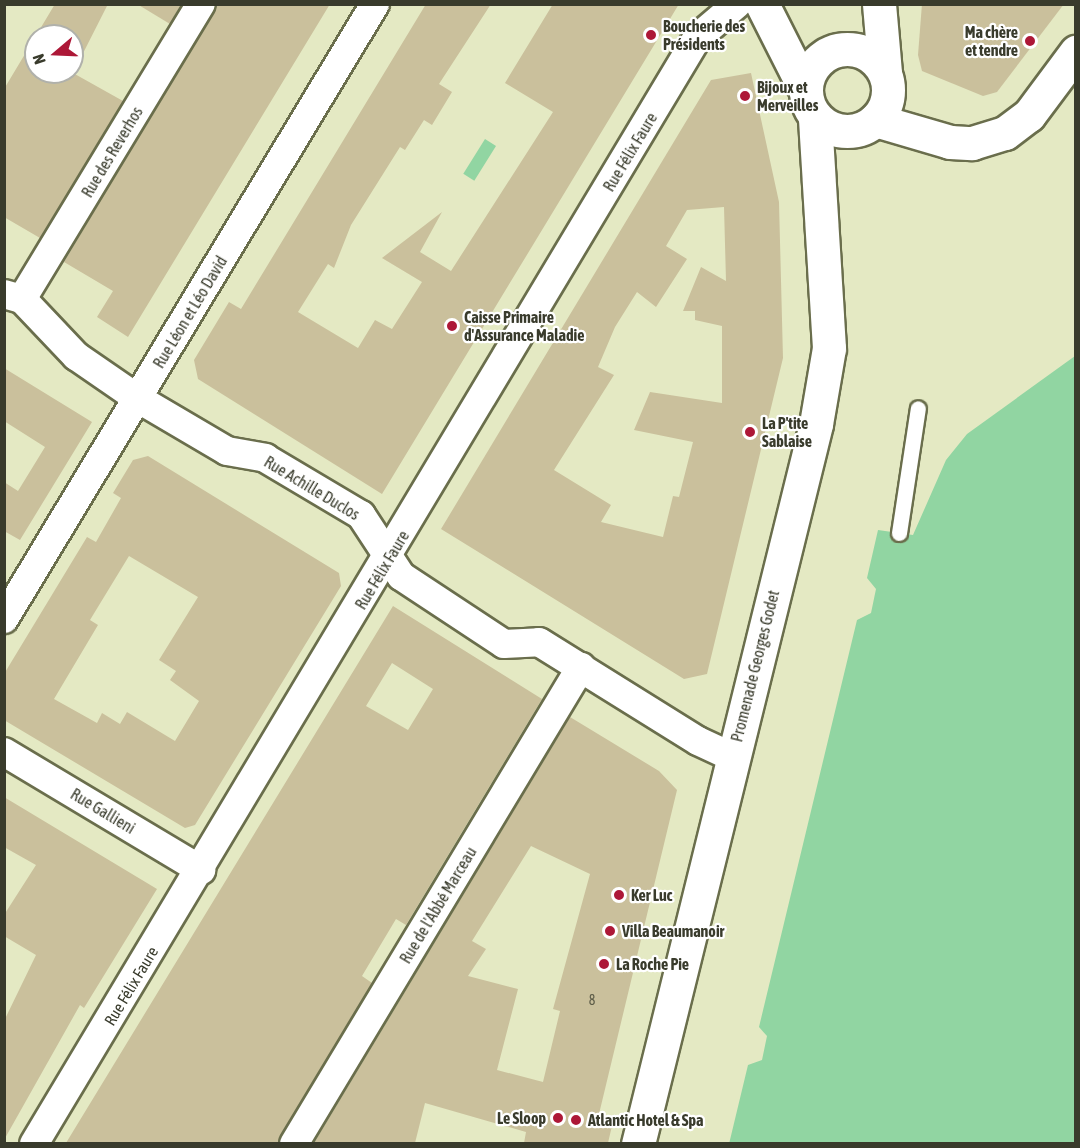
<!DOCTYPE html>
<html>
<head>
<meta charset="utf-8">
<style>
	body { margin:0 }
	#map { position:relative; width:1080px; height:1148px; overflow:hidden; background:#e4e9c3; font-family:"Asap Condensed",sans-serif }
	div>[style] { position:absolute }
	.water>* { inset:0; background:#91d5a2; transform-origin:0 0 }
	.building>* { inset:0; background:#cac09c }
	.roads { filter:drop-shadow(2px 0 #6a6e4c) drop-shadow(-2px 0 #6a6e4c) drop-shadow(0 2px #6a6e4c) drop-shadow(0 -2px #6a6e4c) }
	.lane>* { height:15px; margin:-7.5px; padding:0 7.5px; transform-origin:7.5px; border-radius:7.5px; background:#fff }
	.street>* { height:28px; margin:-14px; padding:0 14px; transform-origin:14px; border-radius:14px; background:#fff }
	.secondary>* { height:33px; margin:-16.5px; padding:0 16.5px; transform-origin:16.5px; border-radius:16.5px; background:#fff }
	.secondary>.ring { margin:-16.5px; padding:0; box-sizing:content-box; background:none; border:33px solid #fff; border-radius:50% }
	.dots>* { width:16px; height:16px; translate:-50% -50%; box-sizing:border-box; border:3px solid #fff; border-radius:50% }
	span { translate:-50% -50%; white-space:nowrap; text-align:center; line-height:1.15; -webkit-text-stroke:4.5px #fff; paint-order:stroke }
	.number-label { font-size:14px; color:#5d5c48 }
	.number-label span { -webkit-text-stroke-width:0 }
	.poi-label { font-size:16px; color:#393b2c; font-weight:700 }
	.left { translate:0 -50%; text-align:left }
	.right { translate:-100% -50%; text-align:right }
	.street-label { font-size:16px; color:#393b2c }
	.frame { position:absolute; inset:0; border:6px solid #393b2c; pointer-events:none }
	.north { position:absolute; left:24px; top:24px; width:60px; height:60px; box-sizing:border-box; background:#fff; border:2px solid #b0b1ab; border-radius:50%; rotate:251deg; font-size:16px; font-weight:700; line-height:24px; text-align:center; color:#393b2c }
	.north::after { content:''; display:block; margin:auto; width:21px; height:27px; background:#ad1837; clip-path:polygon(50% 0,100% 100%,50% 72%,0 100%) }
</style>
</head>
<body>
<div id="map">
	<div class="water">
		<div style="left:485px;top:139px;width:13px;height:41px;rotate:32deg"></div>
		<div style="clip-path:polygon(1075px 356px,1075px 1143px,729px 1144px,748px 1065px,762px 1060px,767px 1036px,759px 1027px,857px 620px,871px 613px,876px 589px,867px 578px,878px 530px,913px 535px,946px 460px,967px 434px)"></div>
	</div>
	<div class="building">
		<div style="clip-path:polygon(evenodd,55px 4px,108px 4px,73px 73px,123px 101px,40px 238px,4px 217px,4px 89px,55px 4px,36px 36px,72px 36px,72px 72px,36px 72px,36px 36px)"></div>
		<div style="clip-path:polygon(137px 4px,181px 4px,170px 24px)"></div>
		<div style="clip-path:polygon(217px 4px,330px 4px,128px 337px,97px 317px,113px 291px,64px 262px)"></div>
		<div style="clip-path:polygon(426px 4px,491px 4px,439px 84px,452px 92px,432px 125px,424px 120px,405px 150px,400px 147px,351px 225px,334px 268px,328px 264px,298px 312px,358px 348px,375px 320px,392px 329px,422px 282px,382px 258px,442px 212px,420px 252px,451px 271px,553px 112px,505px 83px,553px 4px,679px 4px,382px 494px,198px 379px,194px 360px,229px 302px,241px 309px)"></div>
		<div style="clip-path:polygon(922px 4px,1064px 4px,997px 92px,983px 96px,922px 71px,918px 55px)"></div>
		<div style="clip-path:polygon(evenodd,751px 73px,779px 202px,783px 358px,707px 674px,684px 679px,441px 529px,711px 80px,751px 73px,724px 207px,726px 281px,701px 267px,683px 311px,695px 311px,695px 320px,722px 326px,722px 403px,650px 392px,634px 430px,693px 442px,679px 497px,673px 496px,663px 537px,601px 522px,611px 505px,554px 470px,614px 375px,598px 367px,615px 327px,637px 292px,656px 307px,687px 259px,666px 246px,687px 210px,724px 207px)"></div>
		<div style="clip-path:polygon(4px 368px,92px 422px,20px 540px,4px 531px,4px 482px,18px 491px,45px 447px,4px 421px)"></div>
		<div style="clip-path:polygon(evenodd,148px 456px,339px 573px,341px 586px,195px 825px,185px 828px,4px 720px,4px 674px,87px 537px,96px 542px,121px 498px,113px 493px,133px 460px,148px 456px,129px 556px,198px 597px,159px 660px,176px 671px,170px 680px,199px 701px,175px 741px,127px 712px,120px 724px,102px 713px,97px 723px,54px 699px,98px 625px,90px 620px,129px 556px)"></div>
		<div style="clip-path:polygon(evenodd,393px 606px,542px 699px,406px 925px,396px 919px,362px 976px,372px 983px,278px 1143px,66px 1143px,393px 606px,392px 663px,433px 689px,408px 730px,366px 706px,392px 663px)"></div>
		<div style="clip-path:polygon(evenodd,570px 717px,659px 771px,677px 790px,599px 1114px,614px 1117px,608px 1143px,524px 1143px,526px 1132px,425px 1103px,415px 1143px,314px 1143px,570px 717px,531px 846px,590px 874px,553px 1009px,560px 1011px,543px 1082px,497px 1070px,518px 989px,468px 976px,486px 949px,472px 941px,531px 846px)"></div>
		<div style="clip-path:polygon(4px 797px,157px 889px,84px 1008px,80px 1005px,4px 1140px,4px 1021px,36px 955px,4px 936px,4px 915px,36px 865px,4px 847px)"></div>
	</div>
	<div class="roads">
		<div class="lane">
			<div style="left:899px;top:533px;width:126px;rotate:-81.4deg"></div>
		</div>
		<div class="street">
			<div style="left:4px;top:294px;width:19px;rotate:16deg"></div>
			<div style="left:22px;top:299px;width:79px;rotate:46.5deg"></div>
			<div style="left:76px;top:356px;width:74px;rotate:34.5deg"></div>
			<div style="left:137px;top:398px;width:104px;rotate:30.5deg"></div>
			<div style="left:227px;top:451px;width:39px;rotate:10deg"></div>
			<div style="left:265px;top:458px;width:112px;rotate:30.7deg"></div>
			<div style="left:361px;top:515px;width:73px;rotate:56.7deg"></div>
			<div style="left:401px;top:576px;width:123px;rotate:33.4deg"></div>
			<div style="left:504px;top:644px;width:35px;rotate:-3deg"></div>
			<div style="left:539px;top:642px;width:187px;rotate:31.9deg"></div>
			<div style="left:698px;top:741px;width:38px;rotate:25deg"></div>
			<div style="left:22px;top:299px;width:345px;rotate:-58.8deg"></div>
			<div style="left:4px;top:619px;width:718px;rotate:-58.9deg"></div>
			<div style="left:4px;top:752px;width:230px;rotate:30.9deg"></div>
			<div style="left:34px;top:1144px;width:1289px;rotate:-59.06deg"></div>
			<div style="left:697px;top:38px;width:52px;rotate:-40.4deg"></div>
			<div style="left:294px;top:1144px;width:557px;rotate:-58.97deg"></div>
		</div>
		<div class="secondary">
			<div style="left:762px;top:4px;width:95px;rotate:63.2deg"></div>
			<div style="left:879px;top:4px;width:69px;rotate:85deg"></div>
			<div class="ring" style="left:806px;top:49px;width:49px;height:49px"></div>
			<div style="left:875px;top:120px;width:78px;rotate:16.3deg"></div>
			<div style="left:950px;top:142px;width:22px;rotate:3deg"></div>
			<div style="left:972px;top:143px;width:34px;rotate:-17deg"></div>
			<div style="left:1005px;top:133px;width:30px;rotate:-37deg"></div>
			<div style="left:1029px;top:115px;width:79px;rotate:-53.3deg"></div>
			<div style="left:638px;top:1144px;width:742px;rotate:-76.11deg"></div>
			<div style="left:816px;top:424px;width:77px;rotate:-80.3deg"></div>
			<div style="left:829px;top:348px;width:231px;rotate:-93.5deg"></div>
		</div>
	</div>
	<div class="dots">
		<div style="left:651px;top:35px;background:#ad1837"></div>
		<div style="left:1030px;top:41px;background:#ad1837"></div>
		<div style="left:745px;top:96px;background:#ad1837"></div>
		<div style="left:452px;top:326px;background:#ad1837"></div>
		<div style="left:750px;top:432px;background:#ad1837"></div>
		<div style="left:619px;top:895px;background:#ad1837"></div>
		<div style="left:610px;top:931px;background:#ad1837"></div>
		<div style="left:604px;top:964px;background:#ad1837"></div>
		<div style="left:558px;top:1118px;background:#ad1837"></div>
		<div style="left:576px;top:1120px;background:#ad1837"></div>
	</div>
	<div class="number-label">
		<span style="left:592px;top:1000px">8</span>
	</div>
	<div class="poi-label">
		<span class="left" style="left:663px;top:35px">Boucherie des<br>Présidents</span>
		<span class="right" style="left:1018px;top:41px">Ma chère<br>et tendre</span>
		<span class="left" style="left:757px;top:96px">Bijoux et<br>Merveilles</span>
		<span class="left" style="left:464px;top:326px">Caisse Primaire<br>d'Assurance Maladie</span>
		<span class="left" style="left:762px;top:432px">La P'tite<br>Sablaise</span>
		<span class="left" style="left:631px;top:895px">Ker Luc</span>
		<span class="left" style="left:622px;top:931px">Villa Beaumanoir</span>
		<span class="left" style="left:616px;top:964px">La Roche Pie</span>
		<span class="right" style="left:546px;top:1118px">Le Sloop</span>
		<span class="left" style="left:588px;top:1120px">Atlantic Hotel &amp; Spa</span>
	</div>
	<div class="street-label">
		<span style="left:112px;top:152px;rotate:-59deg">Rue des Reverhos</span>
		<span style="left:630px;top:152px;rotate:-59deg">Rue Félix Faure</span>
		<span style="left:190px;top:312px;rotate:-59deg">Rue Léon et Léo David</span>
		<span style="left:312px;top:488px;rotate:31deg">Rue Achille Duclos</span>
		<span style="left:382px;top:570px;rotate:-59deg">Rue Félix Faure</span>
		<span style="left:755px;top:666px;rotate:-76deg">Promenade Georges Godet</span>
		<span style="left:103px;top:811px;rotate:31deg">Rue Gallieni</span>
		<span style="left:438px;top:905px;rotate:-59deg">Rue de l'Abbé Marceau</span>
		<span style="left:131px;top:986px;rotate:-59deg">Rue Félix Faure</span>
	</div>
	<div class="frame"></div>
	<div class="north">N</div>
</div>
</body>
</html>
